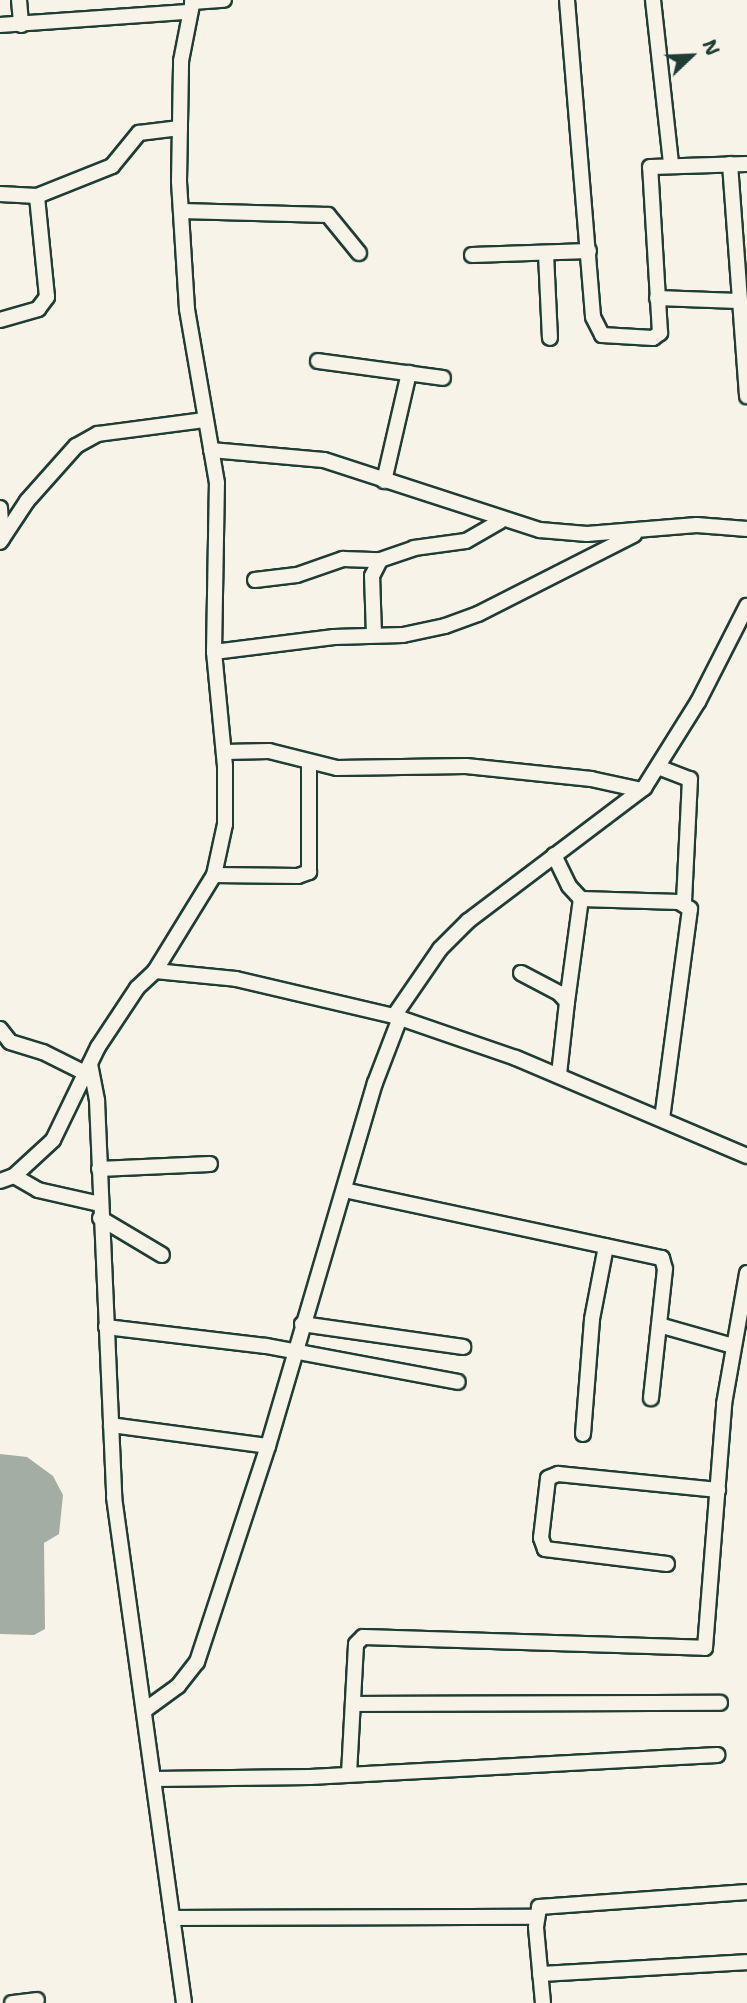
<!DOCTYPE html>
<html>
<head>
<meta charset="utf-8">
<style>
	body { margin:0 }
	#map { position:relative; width:747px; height:2003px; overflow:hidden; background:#f7f3e8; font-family:"Shantell Sans",sans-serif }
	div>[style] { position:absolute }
	.water>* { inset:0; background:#a4ada3 }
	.roads { filter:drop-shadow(2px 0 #1f3d34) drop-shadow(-2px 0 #1f3d34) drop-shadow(0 2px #1f3d34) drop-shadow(0 -2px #1f3d34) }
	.minor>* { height:14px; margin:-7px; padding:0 7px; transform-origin:7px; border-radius:7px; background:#f7f3e8 }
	span { translate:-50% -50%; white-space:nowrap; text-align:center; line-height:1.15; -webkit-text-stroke:5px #f7f3e8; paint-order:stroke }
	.north { position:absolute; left:656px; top:21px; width:70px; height:70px; -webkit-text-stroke:5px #f7f3e8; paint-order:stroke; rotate:67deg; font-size:19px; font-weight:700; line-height:28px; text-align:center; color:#1f3d34 }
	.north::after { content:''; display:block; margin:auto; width:24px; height:32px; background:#1f3d34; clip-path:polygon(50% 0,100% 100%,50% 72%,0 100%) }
</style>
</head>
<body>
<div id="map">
	<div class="water">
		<div style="clip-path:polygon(0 1454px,27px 1457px,53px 1476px,63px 1495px,59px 1534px,44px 1543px,45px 1629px,34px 1635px,0 1634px)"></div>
	</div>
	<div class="roads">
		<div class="minor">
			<div style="left:19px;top:0;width:25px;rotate:85deg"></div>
			<div style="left:567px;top:0;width:318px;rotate:85.3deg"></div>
			<div style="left:593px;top:317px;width:20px;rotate:63deg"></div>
			<div style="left:602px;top:335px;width:51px;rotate:3.4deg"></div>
			<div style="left:653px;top:338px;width:9px;rotate:-36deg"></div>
			<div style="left:660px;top:333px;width:166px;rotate:-93.4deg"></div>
			<div style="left:650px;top:167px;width:97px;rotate:-1.8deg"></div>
			<div style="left:653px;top:0;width:165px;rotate:83.7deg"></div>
			<div style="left:192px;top:2px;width:32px;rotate:-4deg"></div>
			<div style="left:0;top:25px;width:188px;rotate:-4deg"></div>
			<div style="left:730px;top:164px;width:233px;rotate:85.8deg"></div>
			<div style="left:0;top:194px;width:37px;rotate:3deg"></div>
			<div style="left:181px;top:211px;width:147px;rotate:1.6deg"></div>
			<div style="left:328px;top:215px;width:49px;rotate:50.8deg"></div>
			<div style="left:546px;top:254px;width:84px;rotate:87.3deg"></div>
			<div style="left:472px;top:255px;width:117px;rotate:-2deg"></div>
			<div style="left:657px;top:298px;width:81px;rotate:2.1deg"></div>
			<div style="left:0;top:320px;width:40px;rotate:-16deg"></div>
			<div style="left:38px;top:309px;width:15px;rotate:-53deg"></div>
			<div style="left:47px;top:297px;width:101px;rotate:-95.7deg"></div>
			<div style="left:37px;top:196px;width:81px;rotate:-21.8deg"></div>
			<div style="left:112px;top:166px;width:43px;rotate:-50.7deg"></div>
			<div style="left:139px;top:133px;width:41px;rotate:-7deg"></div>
			<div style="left:318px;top:361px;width:126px;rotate:7.7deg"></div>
			<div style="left:211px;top:450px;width:113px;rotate:5.1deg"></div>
			<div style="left:324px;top:460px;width:227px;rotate:18deg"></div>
			<div style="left:540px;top:530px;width:47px;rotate:4.9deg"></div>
			<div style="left:587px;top:534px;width:110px;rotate:-4.7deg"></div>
			<div style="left:697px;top:525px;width:50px;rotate:4.6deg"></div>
			<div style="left:384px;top:481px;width:111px;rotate:-77deg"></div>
			<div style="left:0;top:508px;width:31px;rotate:86deg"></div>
			<div style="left:0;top:542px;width:49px;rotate:-56.6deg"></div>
			<div style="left:27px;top:501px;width:74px;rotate:-48.3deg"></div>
			<div style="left:76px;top:446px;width:25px;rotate:-29deg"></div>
			<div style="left:98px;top:434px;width:108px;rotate:-7.5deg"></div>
			<div style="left:255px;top:580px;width:42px;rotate:-6.8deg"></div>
			<div style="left:297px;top:575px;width:49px;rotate:-19.2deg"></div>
			<div style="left:343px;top:559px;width:37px;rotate:2deg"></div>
			<div style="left:374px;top:635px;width:59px;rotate:-91.9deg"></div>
			<div style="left:372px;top:576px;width:18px;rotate:-63deg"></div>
			<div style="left:380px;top:560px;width:36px;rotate:-19deg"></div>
			<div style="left:414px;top:548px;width:52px;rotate:-7.7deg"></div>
			<div style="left:466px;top:541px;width:39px;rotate:-30deg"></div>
			<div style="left:214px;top:652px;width:121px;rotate:-7.1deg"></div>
			<div style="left:334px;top:637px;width:69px;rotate:-1.7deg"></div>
			<div style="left:403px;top:635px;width:43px;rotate:-12.1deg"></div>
			<div style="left:445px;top:626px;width:35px;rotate:-20deg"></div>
			<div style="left:478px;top:614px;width:175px;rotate:-26.9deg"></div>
			<div style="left:224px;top:752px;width:45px;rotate:-1.3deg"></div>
			<div style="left:269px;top:751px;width:70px;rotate:14deg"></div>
			<div style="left:337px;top:768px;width:129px;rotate:-0.9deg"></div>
			<div style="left:466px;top:766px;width:126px;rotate:5.9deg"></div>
			<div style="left:591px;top:779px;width:51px;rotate:12.4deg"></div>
			<div style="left:658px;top:767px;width:34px;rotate:21deg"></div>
			<div style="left:690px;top:779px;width:124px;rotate:92.8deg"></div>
			<div style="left:554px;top:855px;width:34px;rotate:64deg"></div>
			<div style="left:569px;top:886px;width:18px;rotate:47deg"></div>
			<div style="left:581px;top:899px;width:98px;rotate:1.8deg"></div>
			<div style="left:679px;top:902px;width:13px;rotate:32deg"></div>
			<div style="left:690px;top:909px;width:211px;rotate:97.6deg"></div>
			<div style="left:214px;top:875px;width:84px;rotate:0.7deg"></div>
			<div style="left:298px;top:876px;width:12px;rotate:-20deg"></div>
			<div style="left:309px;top:872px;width:110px;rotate:-90deg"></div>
			<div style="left:155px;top:971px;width:81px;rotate:5.6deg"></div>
			<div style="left:236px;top:979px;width:162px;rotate:13.2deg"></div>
			<div style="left:394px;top:1016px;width:129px;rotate:19deg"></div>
			<div style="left:516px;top:1058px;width:251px;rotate:23deg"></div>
			<div style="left:521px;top:973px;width:43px;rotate:27.8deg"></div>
			<div style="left:559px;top:993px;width:12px;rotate:48deg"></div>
			<div style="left:567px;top:1002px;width:73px;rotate:96.3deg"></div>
			<div style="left:567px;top:1002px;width:104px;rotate:-82.3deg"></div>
			<div style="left:394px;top:1016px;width:81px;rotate:-55.5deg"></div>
			<div style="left:440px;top:949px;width:40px;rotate:-45deg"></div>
			<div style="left:468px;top:921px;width:221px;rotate:-37.1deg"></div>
			<div style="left:644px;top:788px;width:102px;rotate:-57.9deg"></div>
			<div style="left:698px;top:702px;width:108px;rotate:-63deg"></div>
			<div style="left:0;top:1029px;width:16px;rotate:52deg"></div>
			<div style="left:10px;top:1042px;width:34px;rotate:17deg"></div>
			<div style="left:43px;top:1052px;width:47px;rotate:26.6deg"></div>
			<div style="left:90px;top:1064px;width:38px;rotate:79deg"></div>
			<div style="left:97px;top:1101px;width:396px;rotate:87.5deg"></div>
			<div style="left:114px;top:1497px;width:511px;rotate:82.12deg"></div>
			<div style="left:99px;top:1169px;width:111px;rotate:-2.6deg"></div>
			<div style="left:14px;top:1176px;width:28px;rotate:30deg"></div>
			<div style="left:38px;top:1190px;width:64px;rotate:12.7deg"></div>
			<div style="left:0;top:1181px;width:15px;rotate:-20deg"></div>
			<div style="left:14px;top:1176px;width:53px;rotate:-42.7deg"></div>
			<div style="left:53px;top:1140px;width:103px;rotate:-64.2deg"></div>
			<div style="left:98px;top:1047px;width:71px;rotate:-56.5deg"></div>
			<div style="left:137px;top:988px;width:25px;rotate:-43deg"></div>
			<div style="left:155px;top:971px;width:113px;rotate:-58.4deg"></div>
			<div style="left:214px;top:875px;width:52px;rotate:-77.8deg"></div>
			<div style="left:225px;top:824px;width:58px;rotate:-90deg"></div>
			<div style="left:225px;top:766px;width:115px;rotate:-95.5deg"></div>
			<div style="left:214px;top:652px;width:169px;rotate:-89deg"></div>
			<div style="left:217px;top:483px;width:177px;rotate:-99.8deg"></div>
			<div style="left:187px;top:309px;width:128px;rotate:-93.6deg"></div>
			<div style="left:179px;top:181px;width:120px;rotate:-89deg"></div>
			<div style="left:181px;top:61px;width:62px;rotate:-78.9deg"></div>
			<div style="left:344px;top:1190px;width:325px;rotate:12.1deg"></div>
			<div style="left:662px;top:1258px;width:11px;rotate:75deg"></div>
			<div style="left:665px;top:1269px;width:130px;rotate:96.2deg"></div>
			<div style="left:100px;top:1218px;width:72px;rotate:30.8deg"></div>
			<div style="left:302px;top:1324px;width:163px;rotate:8.1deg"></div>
			<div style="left:659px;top:1325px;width:77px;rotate:15.8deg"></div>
			<div style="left:106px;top:1327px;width:161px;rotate:6.8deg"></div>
			<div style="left:266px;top:1346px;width:195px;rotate:10.6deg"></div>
			<div style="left:111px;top:1425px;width:158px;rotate:7.6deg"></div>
			<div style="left:583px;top:1434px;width:115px;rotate:-85.5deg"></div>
			<div style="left:592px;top:1319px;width:74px;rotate:-79.1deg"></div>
			<div style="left:667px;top:1564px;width:123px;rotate:-173deg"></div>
			<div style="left:545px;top:1549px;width:12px;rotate:-110deg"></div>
			<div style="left:541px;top:1538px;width:60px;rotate:-83.3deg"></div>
			<div style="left:548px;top:1478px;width:11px;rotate:-22deg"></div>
			<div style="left:558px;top:1474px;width:161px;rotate:5.7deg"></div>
			<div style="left:353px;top:1704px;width:367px;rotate:-0.2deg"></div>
			<div style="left:145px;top:1710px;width:41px;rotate:-36deg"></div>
			<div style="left:178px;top:1686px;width:31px;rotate:-52deg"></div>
			<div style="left:197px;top:1662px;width:227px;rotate:-71.8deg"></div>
			<div style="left:268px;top:1446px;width:378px;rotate:-73.6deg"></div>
			<div style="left:375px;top:1083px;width:70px;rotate:-69deg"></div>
			<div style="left:349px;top:1774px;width:130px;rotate:-86.9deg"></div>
			<div style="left:356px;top:1644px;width:10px;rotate:-45deg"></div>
			<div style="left:363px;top:1637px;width:342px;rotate:1.8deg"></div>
			<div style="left:705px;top:1648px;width:245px;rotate:-85.5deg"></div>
			<div style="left:724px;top:1404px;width:133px;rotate:-80deg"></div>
			<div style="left:154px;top:1779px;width:156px;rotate:-0.7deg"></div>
			<div style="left:310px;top:1777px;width:408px;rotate:-3.1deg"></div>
			<div style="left:172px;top:1918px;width:363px;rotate:-0.2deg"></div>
			<div style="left:540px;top:1974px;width:207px;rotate:-3.3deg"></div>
			<div style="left:12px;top:2003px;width:25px;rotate:-7deg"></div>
			<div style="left:543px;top:2003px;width:76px;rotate:-95.3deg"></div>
			<div style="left:536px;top:1927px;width:20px;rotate:-81deg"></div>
			<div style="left:539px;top:1907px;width:209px;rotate:-4.1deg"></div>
		</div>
	</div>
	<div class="north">N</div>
</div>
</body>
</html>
